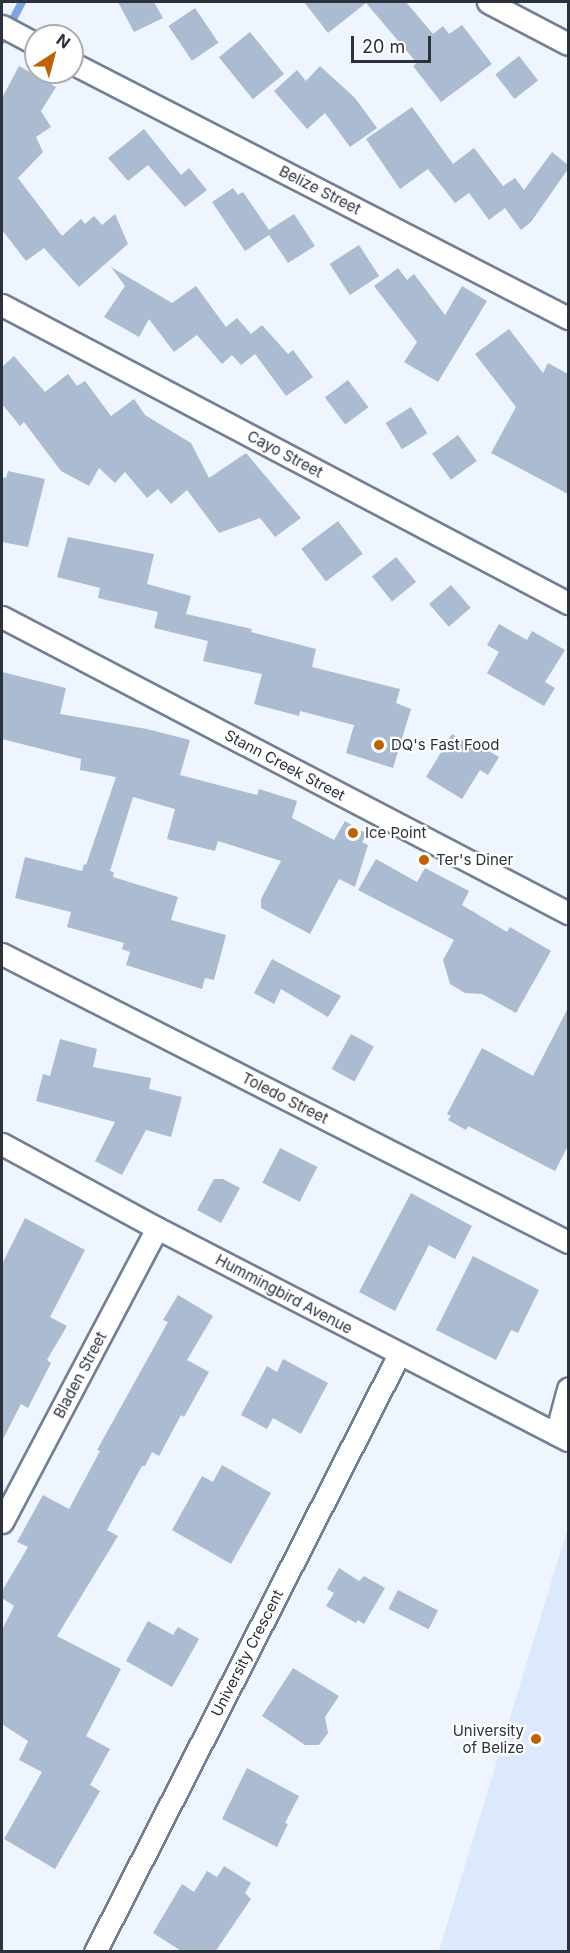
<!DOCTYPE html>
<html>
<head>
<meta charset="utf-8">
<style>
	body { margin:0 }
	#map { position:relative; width:570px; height:1953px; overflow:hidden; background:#eef5ff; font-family:Inter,sans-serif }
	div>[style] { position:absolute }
	.built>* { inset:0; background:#dce8fb }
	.stream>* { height:8px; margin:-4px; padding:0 4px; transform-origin:4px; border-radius:4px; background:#7fa6e0 }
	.building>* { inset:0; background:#abbbd2; transform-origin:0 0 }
	.roads { filter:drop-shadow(2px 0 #718095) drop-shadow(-2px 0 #718095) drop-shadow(0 2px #718095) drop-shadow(0 -2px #718095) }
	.minor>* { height:21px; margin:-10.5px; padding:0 10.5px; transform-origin:10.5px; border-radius:10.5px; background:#fff }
	.dots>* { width:16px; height:16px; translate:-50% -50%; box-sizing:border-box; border:3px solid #fff; border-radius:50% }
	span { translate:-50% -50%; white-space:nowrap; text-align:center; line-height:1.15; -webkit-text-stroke:4.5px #fff; paint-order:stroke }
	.street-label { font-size:15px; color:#2c323c }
	.poi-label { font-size:15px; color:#2c323c }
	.left { translate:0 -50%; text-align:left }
	.right { translate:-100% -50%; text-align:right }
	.frame { position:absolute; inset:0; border:3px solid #2c323c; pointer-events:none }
	.north { position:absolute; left:24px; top:24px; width:60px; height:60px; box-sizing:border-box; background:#fff; border:2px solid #abadb1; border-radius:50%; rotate:36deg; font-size:16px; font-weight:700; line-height:24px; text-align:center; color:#2c323c }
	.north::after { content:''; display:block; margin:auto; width:21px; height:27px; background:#bd6301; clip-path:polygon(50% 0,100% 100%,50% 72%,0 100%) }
	.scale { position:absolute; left:351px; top:36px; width:80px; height:27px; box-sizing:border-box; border:3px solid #2c323c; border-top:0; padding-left:8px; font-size:18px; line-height:21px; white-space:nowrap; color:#2c323c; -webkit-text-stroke:4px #fff; paint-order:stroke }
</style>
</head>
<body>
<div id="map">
	<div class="built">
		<div style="clip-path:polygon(568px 1527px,568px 1951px,439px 1951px)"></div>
	</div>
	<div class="stream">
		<div style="left:2px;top:40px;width:43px;rotate:-62.2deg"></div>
	</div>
	<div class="building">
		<div style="clip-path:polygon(118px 2px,154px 2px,163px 18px,134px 32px)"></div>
		<div style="clip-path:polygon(304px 2px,406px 2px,433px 34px,443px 26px,449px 34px,462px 25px,492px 64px,441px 102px,413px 66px,417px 63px,366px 3px,328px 33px)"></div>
		<div style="left:195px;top:8px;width:42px;height:32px;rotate:56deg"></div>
		<div style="left:250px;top:32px;width:54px;height:40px;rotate:51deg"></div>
		<div style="left:519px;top:56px;width:31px;height:30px;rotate:52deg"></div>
		<div style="clip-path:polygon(19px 66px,56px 87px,41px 111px,51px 127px,36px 137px,43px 152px,18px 178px,62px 236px,81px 219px,85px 224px,94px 216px,102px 225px,115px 214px,128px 244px,79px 287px,44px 248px,26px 261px,2px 230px,2px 98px)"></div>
		<div style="clip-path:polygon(320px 66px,355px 98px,377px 128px,350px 147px,325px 113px,307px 129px,274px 91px,297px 70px,306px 81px)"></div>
		<div style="clip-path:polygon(412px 107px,453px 164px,474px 148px,503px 186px,515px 178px,524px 190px,552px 152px,568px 165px,568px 169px,531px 222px,521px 230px,505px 208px,489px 220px,469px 193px,455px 203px,428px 169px,400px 189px,366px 139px)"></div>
		<div style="clip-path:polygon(144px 129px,181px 175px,189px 168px,207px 190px,185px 207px,148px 165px,128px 181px,108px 158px)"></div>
		<div style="clip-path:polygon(233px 188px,238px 195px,243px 192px,269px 230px,294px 214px,315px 246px,288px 263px,269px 235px,245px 251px,212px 202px)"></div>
		<div style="left:359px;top:245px;width:37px;height:35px;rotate:57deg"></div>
		<div style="clip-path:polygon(111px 267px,172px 303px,196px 286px,226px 327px,237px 318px,251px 334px,262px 325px,288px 354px,293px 350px,313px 377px,286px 396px,255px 354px,241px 365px,232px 355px,222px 364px,197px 335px,174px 352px,149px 319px,139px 337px,104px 317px,125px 286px)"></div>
		<div style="clip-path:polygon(398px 268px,407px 280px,414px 274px,445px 315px,462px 286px,487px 301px,438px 382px,404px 362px,417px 342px,374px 286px)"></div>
		<div style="clip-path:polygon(509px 329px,543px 373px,548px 363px,568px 374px,568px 494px,491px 453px,516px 407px,475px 354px)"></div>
		<div style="clip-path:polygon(14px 356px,45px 392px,68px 374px,77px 386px,85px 381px,111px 416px,134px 399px,145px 415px,191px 443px,209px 478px,246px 453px,301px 518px,275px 537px,260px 518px,219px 533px,187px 490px,171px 504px,158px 489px,147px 498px,125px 472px,115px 483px,99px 468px,89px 486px,61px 471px,24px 422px,20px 426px,2px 404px,2px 367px)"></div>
		<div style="left:348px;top:380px;width:34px;height:29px;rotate:53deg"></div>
		<div style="left:411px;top:407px;width:31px;height:30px;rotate:58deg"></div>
		<div style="left:458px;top:435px;width:32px;height:32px;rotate:54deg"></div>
		<div style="clip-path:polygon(8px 471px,45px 479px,28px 547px,2px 542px,2px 477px,6px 478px)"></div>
		<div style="left:338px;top:521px;width:41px;height:46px;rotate:53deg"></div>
		<div style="clip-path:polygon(68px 537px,154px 554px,147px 584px,191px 596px,186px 614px,252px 629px,251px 632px,316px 649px,312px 667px,400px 689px,396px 703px,411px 709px,393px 768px,346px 753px,354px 725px,300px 711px,299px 716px,254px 704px,262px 674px,203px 661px,208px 641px,154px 628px,158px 612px,98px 598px,100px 588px,57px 577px)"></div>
		<div style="left:396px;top:557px;width:32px;height:31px;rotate:51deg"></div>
		<div style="left:451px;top:585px;width:30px;height:29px;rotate:49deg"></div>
		<div style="clip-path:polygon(499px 624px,527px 640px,532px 631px,565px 650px,545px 682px,555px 688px,544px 706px,487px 673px,499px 652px,487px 645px)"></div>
		<div style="clip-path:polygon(2px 672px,66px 688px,60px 714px,147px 729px,190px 740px,180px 775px,257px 795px,259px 789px,297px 801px,292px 818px,334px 840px,345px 821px,367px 834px,362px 842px,368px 845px,355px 887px,339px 879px,310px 934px,261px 908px,261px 899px,281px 861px,218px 841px,215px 851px,167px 839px,175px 809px,133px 797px,110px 871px,114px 872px,113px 877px,178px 897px,171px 920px,226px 935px,214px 980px,205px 978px,202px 989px,126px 965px,130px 952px,122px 949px,124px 943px,67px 927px,71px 912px,15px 898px,25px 857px,82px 871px,84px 864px,86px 865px,116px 777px,80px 770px,81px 759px,2px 739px)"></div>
		<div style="clip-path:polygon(452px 734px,471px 745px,473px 742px,499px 757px,488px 775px,480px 770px,462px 799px,426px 777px)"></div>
		<div style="clip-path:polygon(376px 859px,417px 882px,425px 868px,469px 891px,462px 905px,507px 932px,510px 927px,551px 951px,516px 1013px,482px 994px,465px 993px,450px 984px,443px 960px,454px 940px,358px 890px)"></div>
		<div style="clip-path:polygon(272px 959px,341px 996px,328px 1017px,281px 989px,274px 1004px,254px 993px)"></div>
		<div style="clip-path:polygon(568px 1008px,568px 1146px,555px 1171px,468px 1126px,466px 1130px,448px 1120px,451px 1116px,447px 1114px,482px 1048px,533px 1076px)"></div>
		<div style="left:351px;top:1034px;width:26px;height:40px;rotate:29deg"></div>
		<div style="clip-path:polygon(60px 1039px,97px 1049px,93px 1067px,151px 1078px,149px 1089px,182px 1097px,171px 1137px,146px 1130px,122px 1175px,95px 1161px,115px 1122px,36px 1101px,43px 1074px,50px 1076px)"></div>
		<div style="left:280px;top:1148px;width:42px;height:39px;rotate:27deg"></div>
		<div style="clip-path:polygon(214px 1179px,223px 1179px,240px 1188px,221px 1223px,197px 1210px)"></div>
		<div style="clip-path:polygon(411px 1193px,472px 1226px,455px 1259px,429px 1245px,395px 1311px,359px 1292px)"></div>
		<div style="clip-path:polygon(25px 1218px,85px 1250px,50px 1317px,67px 1326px,47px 1360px,51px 1363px,28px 1408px,21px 1404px,2px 1441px,2px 1264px)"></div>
		<div style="clip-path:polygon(473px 1256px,539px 1290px,518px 1333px,511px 1330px,496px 1360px,436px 1330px)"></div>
		<div style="clip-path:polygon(178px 1295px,213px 1316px,187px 1360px,209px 1372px,184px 1417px,181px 1415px,159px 1456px,152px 1452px,145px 1466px,142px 1466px,107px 1530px,118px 1536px,57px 1636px,121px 1669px,86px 1736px,110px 1749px,90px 1785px,100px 1791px,55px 1869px,4px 1839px,42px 1772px,19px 1760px,28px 1741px,2px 1724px,2px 1630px,14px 1606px,2px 1598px,2px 1591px,28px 1547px,17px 1542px,43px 1495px,69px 1509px,100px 1451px,97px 1450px,168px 1322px,163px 1320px)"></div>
		<div style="clip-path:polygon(283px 1359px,328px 1383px,301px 1434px,273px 1418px,267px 1429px,241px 1415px,267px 1366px,277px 1372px)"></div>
		<div style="clip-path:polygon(222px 1465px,271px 1493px,231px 1564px,172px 1530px,202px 1476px,213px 1482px)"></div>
		<div style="clip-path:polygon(339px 1568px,359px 1581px,364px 1576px,385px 1588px,364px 1624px,358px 1620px,356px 1623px,326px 1606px,334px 1593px,327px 1589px)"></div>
		<div style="left:398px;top:1590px;width:45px;height:21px;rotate:27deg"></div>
		<div style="clip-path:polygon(148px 1621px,173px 1635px,178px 1627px,199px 1639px,172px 1687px,126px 1661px)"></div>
		<div style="clip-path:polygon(293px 1668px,339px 1696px,325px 1717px,328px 1733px,319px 1745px,305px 1745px,262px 1716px)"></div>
		<div style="clip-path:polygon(247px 1768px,299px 1796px,285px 1823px,288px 1824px,277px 1847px,222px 1819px)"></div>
		<div style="clip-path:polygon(224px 1866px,251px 1883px,245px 1893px,251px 1899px,215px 1952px,183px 1952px,153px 1933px,182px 1884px,194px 1892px,207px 1871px,217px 1877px)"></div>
	</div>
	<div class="roads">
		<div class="minor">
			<div style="left:488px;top:2px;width:90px;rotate:27.7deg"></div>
			<div style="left:2px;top:26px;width:38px;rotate:28deg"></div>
			<div style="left:72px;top:63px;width:558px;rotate:27.21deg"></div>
			<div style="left:2px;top:305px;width:640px;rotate:27.77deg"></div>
			<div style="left:2px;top:617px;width:639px;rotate:27.61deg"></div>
			<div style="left:2px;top:954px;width:635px;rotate:26.97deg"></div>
			<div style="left:2px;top:1144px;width:176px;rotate:28.5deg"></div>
			<div style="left:157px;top:1228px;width:462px;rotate:27.3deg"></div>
			<div style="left:556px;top:1434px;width:47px;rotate:-75.1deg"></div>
			<div style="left:2px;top:1522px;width:332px;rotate:-62.2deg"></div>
			<div style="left:95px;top:1952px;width:671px;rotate:-63.05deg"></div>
		</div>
	</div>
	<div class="dots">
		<div style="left:379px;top:745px;background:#bd6301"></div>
		<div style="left:353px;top:833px;background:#bd6301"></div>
		<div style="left:424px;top:860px;background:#bd6301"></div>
		<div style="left:536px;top:1739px;background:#bd6301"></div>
	</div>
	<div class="street-label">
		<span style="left:320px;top:190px;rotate:27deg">Belize Street</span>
		<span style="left:285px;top:454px;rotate:28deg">Cayo Street</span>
		<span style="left:285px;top:765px;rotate:28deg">Stann Creek Street</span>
		<span style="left:285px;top:1098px;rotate:27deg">Toledo Street</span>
		<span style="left:284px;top:1294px;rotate:28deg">Hummingbird Avenue</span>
		<span style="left:80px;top:1375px;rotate:-62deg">Bladen Street</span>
		<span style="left:247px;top:1653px;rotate:-63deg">University Crescent</span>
	</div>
	<div class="poi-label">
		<span class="left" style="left:391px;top:745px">DQ's Fast Food</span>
		<span class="left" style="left:365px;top:833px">Ice Point</span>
		<span class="left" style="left:436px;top:860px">Ter's Diner</span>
		<span class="right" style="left:524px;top:1739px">University<br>of Belize</span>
	</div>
	<div class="frame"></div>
	<div class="north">N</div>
	<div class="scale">20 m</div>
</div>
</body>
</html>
